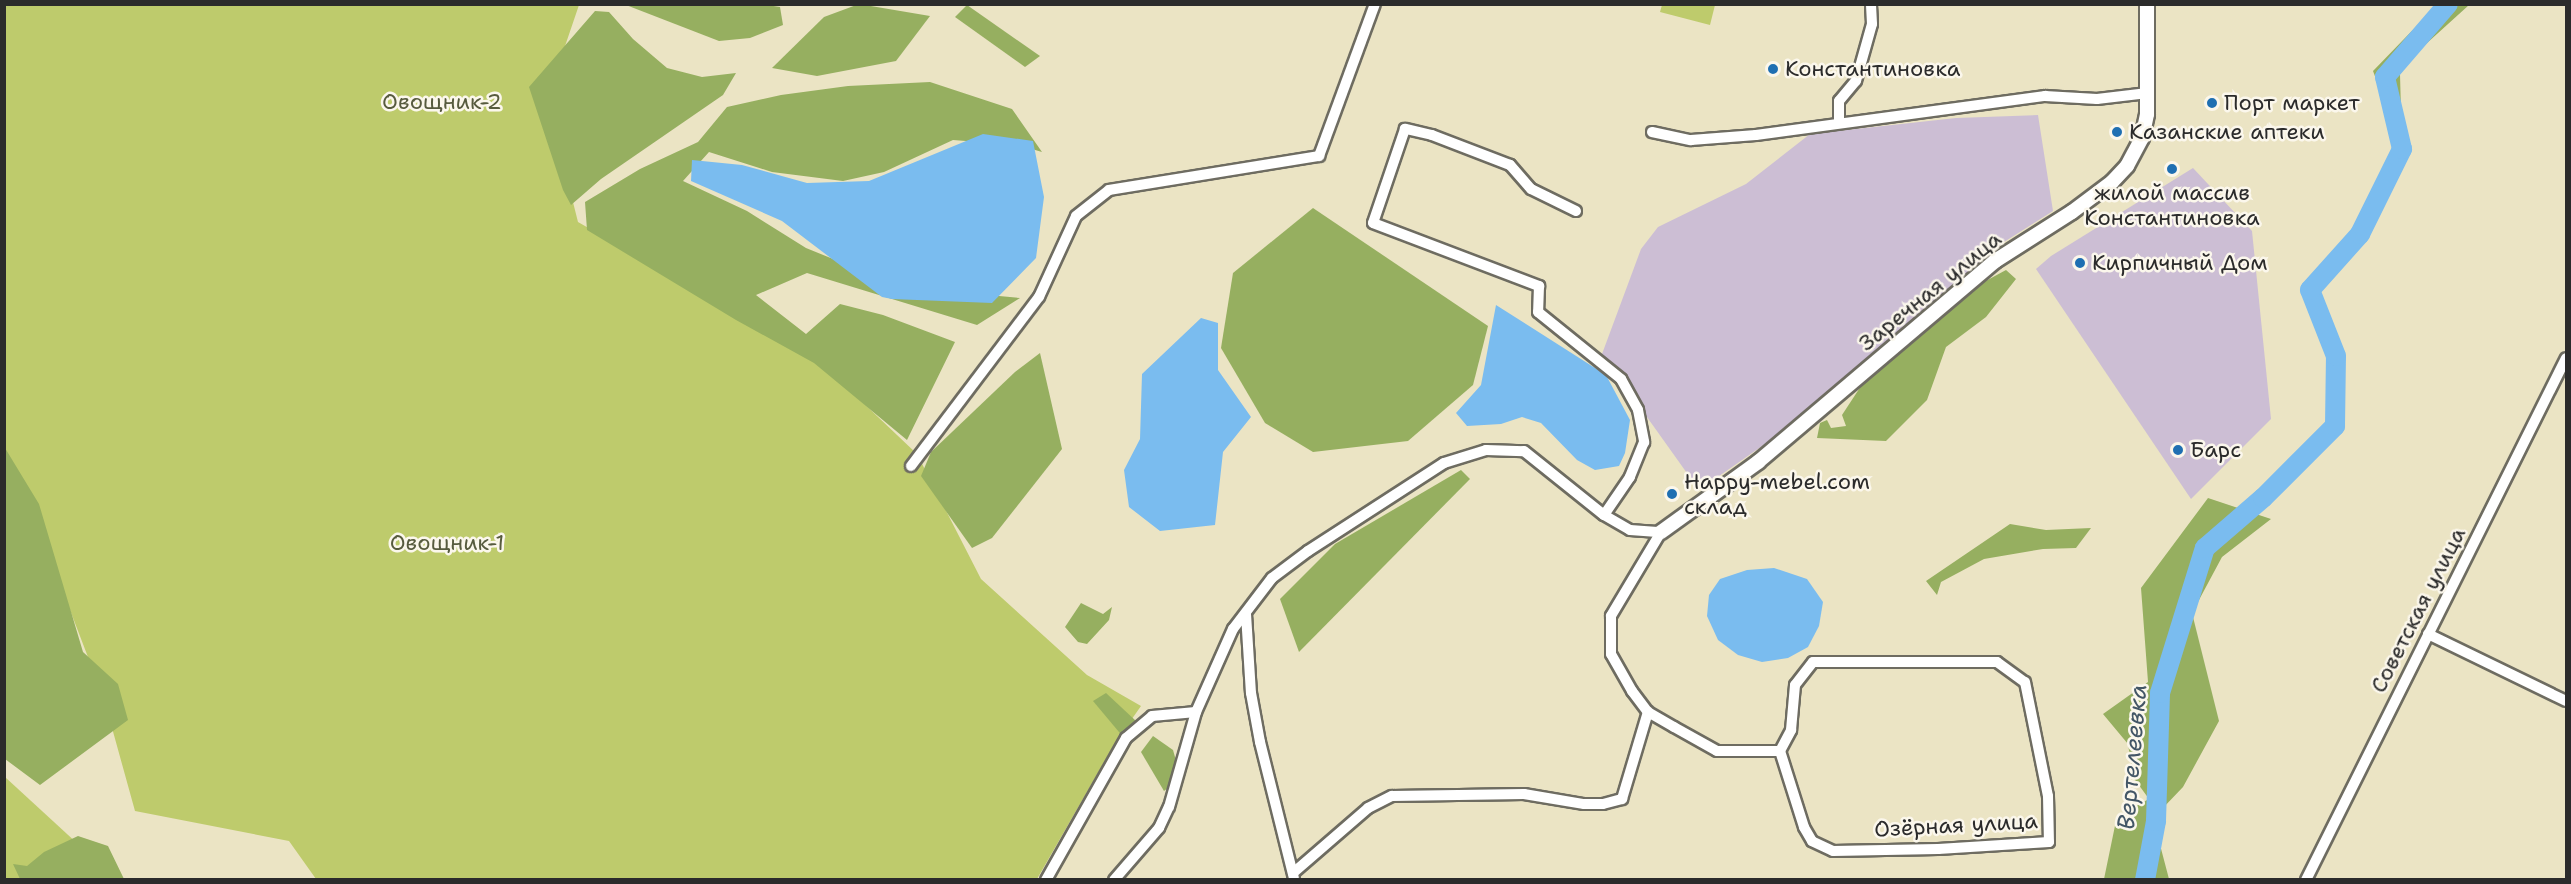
<!DOCTYPE html>
<html>
<head>
<meta charset="utf-8">
<style>
	body { margin:0 }
	#map { position:relative; width:2571px; height:884px; overflow:hidden; background:#ebe4c4; font-family:"Shantell Sans",sans-serif }
	div>[style] { position:absolute }
	.industrial>* { inset:0; background:#ccbed4 }
	.green>* { inset:0; background:#becb6c }
	.forest>* { inset:0; background:#96af60 }
	.water>* { inset:0; background:#7abcef }
	.river>* { height:20px; margin:-10px; padding:0 10px; transform-origin:10px; border-radius:10px; background:#7abcef }
	.roads { filter:drop-shadow(2px 0 #6e6c61) drop-shadow(-2px 0 #6e6c61) drop-shadow(0 2px #6e6c61) drop-shadow(0 -2px #6e6c61) }
	.minor>* { height:10px; margin:-5px; padding:0 5px; transform-origin:5px; border-radius:5px; background:#fff }
	.tertiary>* { height:14px; margin:-7px; padding:0 7px; transform-origin:7px; border-radius:7px; background:#fff }
	.dots>* { width:16px; height:16px; translate:-50% -50%; box-sizing:border-box; border:3px solid #fbf7ec; border-radius:50% }
	span { translate:-50% -50%; white-space:nowrap; text-align:center; line-height:1.15; -webkit-text-stroke:5px #fbf7ec; paint-order:stroke }
	.poi-label { font-size:22px; color:#2b2b2b }
	.left { translate:0 -50%; text-align:left }
	.park-label { font-size:22px; color:#575b3e }
	.street-label { font-size:22px; color:#2b2b2b }
	.water-label { font-size:24px; color:#435666; font-style:italic }
	.frame { position:absolute; inset:0; border:6px solid #2b2b2b; pointer-events:none }
</style>
</head>
<body>
<div id="map">
	<div class="industrial">
		<div style="clip-path:polygon(2038px 115px,2053px 211px,2004px 242px,1765px 444px,1699px 490px,1602px 354px,1641px 249px,1658px 227px,1746px 184px,1810px 134px,1956px 118px)"></div>
		<div style="clip-path:polygon(2193px 168px,2252px 231px,2271px 419px,2191px 499px,2036px 269px,2051px 256px)"></div>
	</div>
	<div class="green">
		<div style="clip-path:polygon(4px 5px,579px 5px,547px 99px,578px 222px,817px 359px,917px 454px,981px 579px,1087px 675px,1141px 706px,1115px 743px,1037px 879px,316px 879px,289px 841px,135px 811px,104px 699px,36px 521px,5px 474px)"></div>
		<div style="clip-path:polygon(1662px 5px,1662px 4px,1715px 5px,1710px 25px,1660px 12px)"></div>
		<div style="clip-path:polygon(5px 777px,116px 879px,5px 879px)"></div>
	</div>
	<div class="forest">
		<div style="clip-path:polygon(859px 4px,930px 16px,896px 61px,817px 76px,772px 68px,824px 17px)"></div>
		<div style="clip-path:polygon(626px 5px,767px 5px,780px 7px,783px 25px,750px 38px,719px 41px)"></div>
		<div style="clip-path:polygon(967px 5px,1040px 56px,1025px 67px,955px 17px)"></div>
		<div style="clip-path:polygon(2437px 5px,2469px 5px,2416px 53px,2400px 74px,2402px 149px,2373px 71px)"></div>
		<div style="clip-path:polygon(595px 11px,609px 12px,633px 39px,667px 68px,702px 77px,736px 73px,723px 95px,601px 179px,571px 205px,563px 190px,529px 87px)"></div>
		<div style="clip-path:polygon(930px 82px,1012px 109px,1042px 152px,1018px 145px,953px 140px,884px 172px,843px 181px,772px 172px,709px 152px,683px 181px,747px 211px,806px 248px,902px 287px,1020px 298px,977px 325px,807px 273px,756px 295px,806px 334px,840px 304px,883px 315px,955px 342px,907px 440px,814px 363px,736px 320px,587px 230px,585px 202px,640px 169px,698px 142px,727px 107px,781px 95px,848px 86px)"></div>
		<div style="clip-path:polygon(1313px 208px,1488px 326px,1473px 385px,1408px 441px,1313px 452px,1265px 423px,1221px 348px,1233px 273px)"></div>
		<div style="clip-path:polygon(2006px 270px,2016px 279px,1986px 317px,1946px 347px,1927px 400px,1886px 441px,1817px 438px,1820px 423px,1827px 420px,1831px 428px,1846px 426px,1842px 415px,1863px 383px,1982px 283px)"></div>
		<div style="clip-path:polygon(1040px 353px,1062px 449px,992px 538px,972px 548px,921px 476px,931px 452px,1015px 372px)"></div>
		<div style="clip-path:polygon(5px 448px,39px 504px,83px 652px,118px 684px,128px 720px,40px 785px,5px 759px)"></div>
		<div style="clip-path:polygon(1461px 470px,1470px 479px,1299px 652px,1280px 599px,1335px 544px)"></div>
		<div style="clip-path:polygon(2208px 498px,2271px 519px,2222px 557px,2192px 613px,2219px 721px,2183px 787px,2161px 810px,2159px 841px,2169px 879px,2104px 879px,2117px 816px,2149px 799px,2133px 777px,2128px 744px,2103px 714px,2148px 682px,2141px 588px)"></div>
		<div style="clip-path:polygon(2010px 524px,2046px 530px,2091px 528px,2076px 548px,2043px 549px,1984px 559px,1941px 582px,1937px 595px,1926px 581px)"></div>
		<div style="clip-path:polygon(1081px 603px,1103px 614px,1112px 607px,1109px 620px,1087px 644px,1078px 642px,1065px 627px)"></div>
		<div style="clip-path:polygon(1106px 693px,1136px 721px,1124px 738px,1093px 701px)"></div>
		<div style="clip-path:polygon(1153px 736px,1173px 750px,1181px 778px,1164px 791px,1141px 752px)"></div>
		<div style="clip-path:polygon(78px 836px,108px 846px,124px 879px,20px 879px,13px 864px,27px 866px,44px 852px)"></div>
	</div>
	<div class="water">
		<div style="clip-path:polygon(983px 134px,1033px 141px,1044px 197px,1036px 258px,992px 303px,892px 299px,882px 297px,782px 221px,691px 181px,692px 160px,742px 165px,807px 183px,869px 181px)"></div>
		<div style="clip-path:polygon(1496px 305px,1606px 375px,1630px 420px,1625px 453px,1619px 466px,1595px 470px,1577px 460px,1541px 423px,1522px 417px,1501px 424px,1467px 426px,1456px 413px,1481px 385px)"></div>
		<div style="clip-path:polygon(1201px 318px,1218px 323px,1218px 370px,1251px 417px,1223px 452px,1215px 525px,1160px 531px,1129px 507px,1124px 470px,1140px 439px,1142px 374px)"></div>
		<div style="clip-path:polygon(1774px 568px,1807px 579px,1823px 602px,1819px 626px,1808px 647px,1788px 658px,1762px 662px,1738px 655px,1718px 640px,1707px 616px,1709px 595px,1720px 579px,1747px 570px)"></div>
	</div>
	<div class="river">
		<div style="left:2145px;top:880px;width:60px;rotate:-79.4deg"></div>
		<div style="left:2156px;top:821px;width:128px;rotate:-88.2deg"></div>
		<div style="left:2160px;top:693px;width:152px;rotate:-72.8deg"></div>
		<div style="left:2205px;top:548px;width:77px;rotate:-40.8deg"></div>
		<div style="left:2263px;top:498px;width:102px;rotate:-45deg"></div>
		<div style="left:2335px;top:426px;width:70px;rotate:-89.2deg"></div>
		<div style="left:2336px;top:356px;width:71px;rotate:-111.5deg"></div>
		<div style="left:2310px;top:290px;width:75px;rotate:-48.2deg"></div>
		<div style="left:2360px;top:234px;width:95px;rotate:-63.7deg"></div>
		<div style="left:2402px;top:149px;width:74px;rotate:-103.3deg"></div>
		<div style="left:2385px;top:77px;width:96px;rotate:-49.2deg"></div>
	</div>
	<div class="roads">
		<div class="minor">
			<div style="left:1839px;top:122px;width:21px;rotate:-90deg"></div>
			<div style="left:1839px;top:101px;width:26px;rotate:-50deg"></div>
			<div style="left:1856px;top:81px;width:59px;rotate:-74.3deg"></div>
			<div style="left:1872px;top:24px;width:20px;rotate:-93deg"></div>
			<div style="left:1652px;top:132px;width:40px;rotate:12deg"></div>
			<div style="left:1691px;top:140px;width:65px;rotate:-4.4deg"></div>
			<div style="left:1756px;top:135px;width:292px;rotate:-7.7deg"></div>
			<div style="left:2045px;top:96px;width:52px;rotate:3.3deg"></div>
			<div style="left:2097px;top:99px;width:51px;rotate:-6.7deg"></div>
			<div style="left:1576px;top:211px;width:50px;rotate:-153.9deg"></div>
			<div style="left:1531px;top:189px;width:32px;rotate:-131deg"></div>
			<div style="left:1510px;top:165px;width:84px;rotate:-159deg"></div>
			<div style="left:1432px;top:135px;width:28px;rotate:-167deg"></div>
			<div style="left:1405px;top:129px;width:99px;rotate:108.8deg"></div>
			<div style="left:1373px;top:223px;width:178px;rotate:20.8deg"></div>
			<div style="left:1539px;top:286px;width:26px;rotate:92deg"></div>
			<div style="left:1538px;top:312px;width:107px;rotate:38.9deg"></div>
			<div style="left:1621px;top:379px;width:35px;rotate:61deg"></div>
			<div style="left:1638px;top:410px;width:33px;rotate:79deg"></div>
			<div style="left:1644px;top:442px;width:38px;rotate:112deg"></div>
			<div style="left:1630px;top:477px;width:46px;rotate:124.4deg"></div>
			<div style="left:911px;top:466px;width:212px;rotate:-52.9deg"></div>
			<div style="left:1039px;top:297px;width:89px;rotate:-65.4deg"></div>
			<div style="left:1076px;top:216px;width:42px;rotate:-38.2deg"></div>
			<div style="left:1109px;top:190px;width:213px;rotate:-9.2deg"></div>
			<div style="left:1319px;top:156px;width:162px;rotate:-69.8deg"></div>
			<div style="left:1246px;top:614px;width:79px;rotate:86.4deg"></div>
			<div style="left:1251px;top:693px;width:50px;rotate:79.6deg"></div>
			<div style="left:1260px;top:742px;width:140px;rotate:76deg"></div>
			<div style="left:2428px;top:634px;width:153px;rotate:25.9deg"></div>
			<div style="left:1813px;top:662px;width:184px"></div>
			<div style="left:1997px;top:662px;width:34px;rotate:36deg"></div>
			<div style="left:2025px;top:682px;width:116px;rotate:78.6deg"></div>
			<div style="left:2048px;top:796px;width:46px;rotate:88.8deg"></div>
			<div style="left:2049px;top:842px;width:111px;rotate:176.4deg"></div>
			<div style="left:1938px;top:849px;width:105px;rotate:178.9deg"></div>
			<div style="left:1833px;top:851px;width:23px;rotate:-155deg"></div>
			<div style="left:1812px;top:841px;width:16px;rotate:-120deg"></div>
			<div style="left:1804px;top:827px;width:80px;rotate:-107.5deg"></div>
			<div style="left:1780px;top:751px;width:24px;rotate:-62deg"></div>
			<div style="left:1791px;top:730px;width:45px;rotate:-84.9deg"></div>
			<div style="left:1795px;top:685px;width:29px;rotate:-52deg"></div>
			<div style="left:1293px;top:873px;width:99px;rotate:-40.9deg"></div>
			<div style="left:1368px;top:808px;width:27px;rotate:-27deg"></div>
			<div style="left:1392px;top:796px;width:132px;rotate:-0.9deg"></div>
			<div style="left:1524px;top:794px;width:61px;rotate:9.5deg"></div>
			<div style="left:1584px;top:804px;width:19px"></div>
			<div style="left:1603px;top:804px;width:20px;rotate:-15deg"></div>
			<div style="left:1622px;top:799px;width:91px;rotate:-73.4deg"></div>
			<div style="left:1046px;top:880px;width:163px;rotate:-60.6deg"></div>
			<div style="left:1126px;top:738px;width:34px;rotate:-40deg"></div>
			<div style="left:1152px;top:716px;width:44px;rotate:-5.2deg"></div>
			<div style="left:1196px;top:712px;width:91px;rotate:-66deg"></div>
			<div style="left:1233px;top:629px;width:64px;rotate:-52.6deg"></div>
			<div style="left:1272px;top:578px;width:45px;rotate:-36.9deg"></div>
			<div style="left:1308px;top:551px;width:162px;rotate:-32.9deg"></div>
			<div style="left:1444px;top:463px;width:44px;rotate:-17.2deg"></div>
			<div style="left:1486px;top:450px;width:38px;rotate:2deg"></div>
			<div style="left:1524px;top:451px;width:102px;rotate:38.7deg"></div>
			<div style="left:1604px;top:515px;width:30px;rotate:30deg"></div>
			<div style="left:1630px;top:530px;width:31px;rotate:4deg"></div>
			<div style="left:1661px;top:532px;width:98px;rotate:120.8deg"></div>
			<div style="left:1611px;top:616px;width:38px;rotate:90deg"></div>
			<div style="left:1611px;top:654px;width:43px;rotate:60.4deg"></div>
			<div style="left:1632px;top:691px;width:26px;rotate:53deg"></div>
			<div style="left:1648px;top:712px;width:30px;rotate:30deg"></div>
			<div style="left:1674px;top:727px;width:49px;rotate:29.2deg"></div>
			<div style="left:1717px;top:751px;width:63px"></div>
			<div style="left:1114px;top:880px;width:69px;rotate:-49.1deg"></div>
			<div style="left:1159px;top:828px;width:23px;rotate:-65deg"></div>
			<div style="left:1169px;top:807px;width:99px;rotate:-74.1deg"></div>
			<div style="left:2306px;top:880px;width:583px;rotate:-63.52deg"></div>
		</div>
		<div class="tertiary">
			<div style="left:1661px;top:532px;width:120px;rotate:-35.8deg"></div>
			<div style="left:1758px;top:462px;width:311px;rotate:-40.3deg"></div>
			<div style="left:1995px;top:261px;width:91px;rotate:-32.5deg"></div>
			<div style="left:2072px;top:212px;width:50px;rotate:-36.9deg"></div>
			<div style="left:2112px;top:182px;width:22px;rotate:-47deg"></div>
			<div style="left:2127px;top:166px;width:32px;rotate:-62deg"></div>
			<div style="left:2142px;top:138px;width:25px;rotate:-78deg"></div>
			<div style="left:2147px;top:114px;width:110px;rotate:-90deg"></div>
		</div>
	</div>
	<div class="dots">
		<div style="left:1773px;top:69px;background:#1f6fb2"></div>
		<div style="left:2212px;top:103px;background:#1f6fb2"></div>
		<div style="left:2117px;top:132px;background:#1f6fb2"></div>
		<div style="left:2172px;top:169px;background:#1f6fb2"></div>
		<div style="left:2080px;top:263px;background:#1f6fb2"></div>
		<div style="left:2178px;top:450px;background:#1f6fb2"></div>
		<div style="left:1672px;top:494px;background:#1f6fb2"></div>
	</div>
	<div class="poi-label">
		<span class="left" style="left:1785px;top:69px">Константиновка</span>
		<span class="left" style="left:2224px;top:103px">Порт маркет</span>
		<span class="left" style="left:2129px;top:132px">Казанские аптеки</span>
		<span style="left:2172px;top:205px">жилой массив<br>Константиновка</span>
		<span class="left" style="left:2092px;top:263px">Кирпичный Дом</span>
		<span class="left" style="left:2190px;top:450px">Барс</span>
		<span class="left" style="left:1684px;top:494px">Happy-mebel.com<br>склад</span>
	</div>
	<div class="park-label">
		<span style="left:442px;top:102px">Овощник-2</span>
		<span style="left:447px;top:543px">Овощник-1</span>
	</div>
	<div class="street-label">
		<span style="left:1930px;top:291px;rotate:-39deg">Заречная улица</span>
		<span style="left:2418px;top:610px;rotate:-63deg">Советская улица</span>
		<span style="left:1956px;top:825px;rotate:-3deg">Озёрная улица</span>
	</div>
	<div class="water-label">
		<span style="left:2133px;top:757px;rotate:-85deg">Вертелеевка</span>
	</div>
	<div class="frame"></div>
</div>
</body>
</html>
